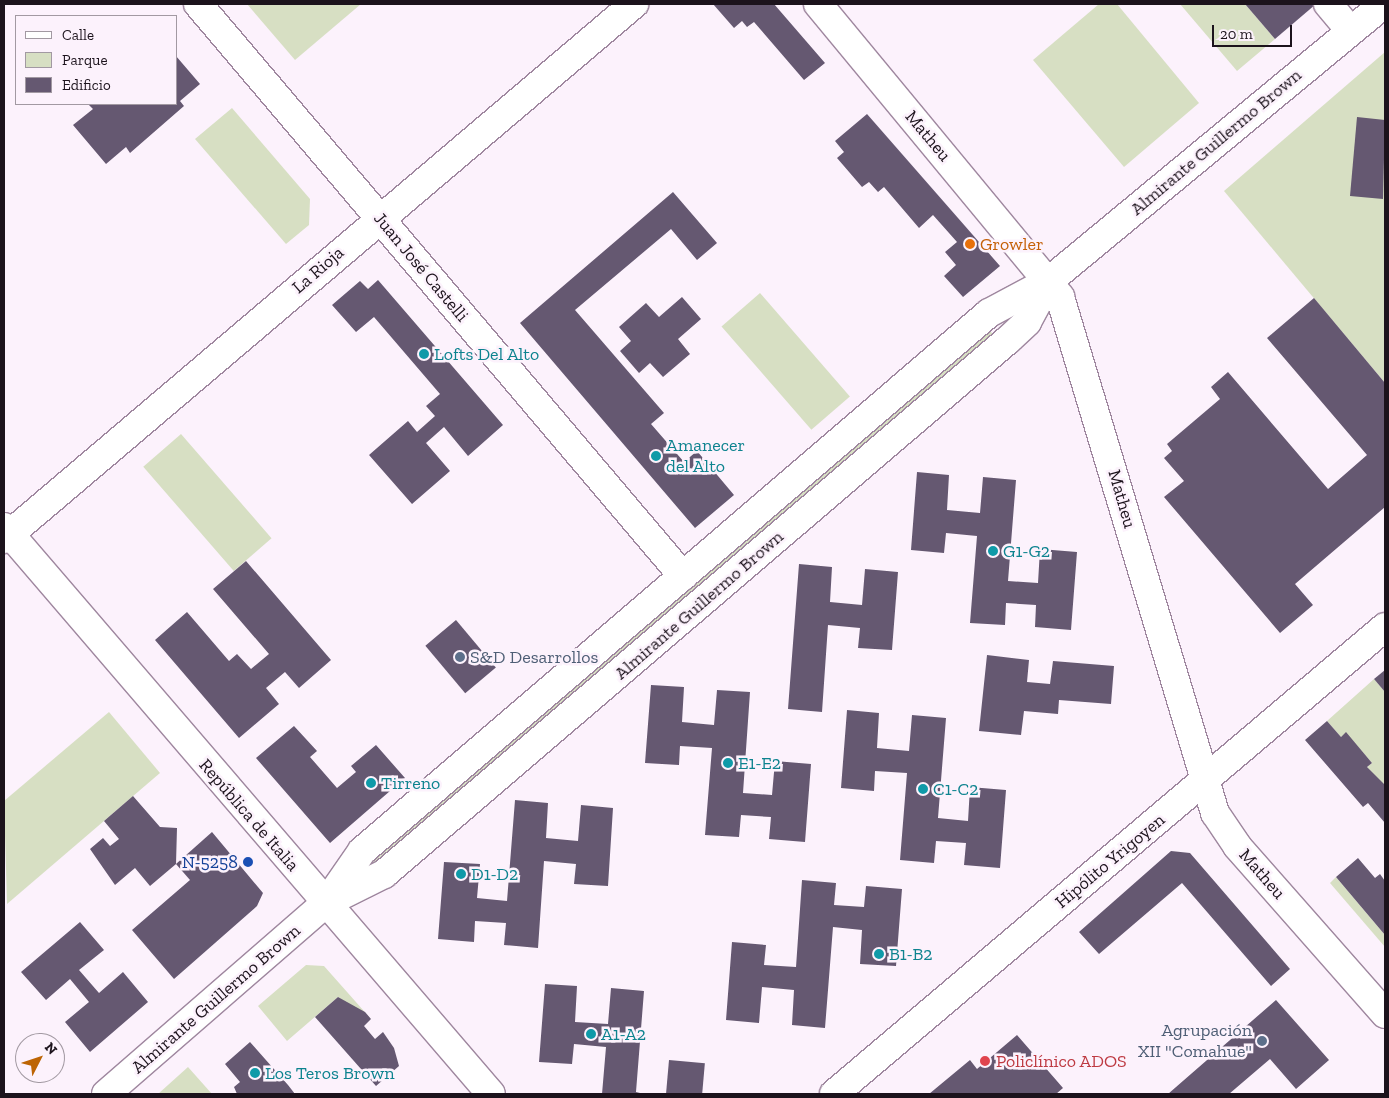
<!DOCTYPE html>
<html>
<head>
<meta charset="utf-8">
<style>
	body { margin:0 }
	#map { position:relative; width:1389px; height:1098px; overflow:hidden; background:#fcf2fc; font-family:"Zilla Slab",serif }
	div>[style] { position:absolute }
	.green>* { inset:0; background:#d7dfc3; transform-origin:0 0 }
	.building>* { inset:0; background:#655871; transform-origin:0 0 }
	.roads { filter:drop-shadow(1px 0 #9f879f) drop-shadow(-1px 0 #9f879f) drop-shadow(0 1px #9f879f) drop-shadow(0 -1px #9f879f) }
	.minor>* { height:28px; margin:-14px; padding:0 14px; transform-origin:14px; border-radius:14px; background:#fff }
	.dots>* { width:14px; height:14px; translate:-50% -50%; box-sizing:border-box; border:2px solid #fcf2fc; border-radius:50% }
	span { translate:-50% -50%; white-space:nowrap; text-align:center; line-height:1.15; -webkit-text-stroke:5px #fcf2fc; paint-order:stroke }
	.street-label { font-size:18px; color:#1c131c }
	.food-label { font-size:18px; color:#c56008 }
	.left { translate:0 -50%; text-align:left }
	.culture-label { font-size:18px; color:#0d838f }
	.service-label { font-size:18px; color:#4e5e75 }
	.right { translate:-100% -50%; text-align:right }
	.transit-label { font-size:18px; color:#164399 }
	.health-label { font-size:18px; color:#be3a42 }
	.frame { position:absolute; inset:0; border:5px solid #1c131c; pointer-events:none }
	.legend { position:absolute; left:15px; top:15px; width:162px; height:90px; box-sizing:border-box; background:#fcf2fc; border:1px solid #a299a2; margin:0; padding:6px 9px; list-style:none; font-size:15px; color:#1c131c }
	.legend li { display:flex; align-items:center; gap:10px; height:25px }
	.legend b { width:25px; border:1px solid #a299a2 }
	.north { position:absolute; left:15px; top:1033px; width:50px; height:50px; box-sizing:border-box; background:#fcf2fc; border:1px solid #a299a2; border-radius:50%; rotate:49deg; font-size:14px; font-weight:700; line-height:20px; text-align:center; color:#1c131c }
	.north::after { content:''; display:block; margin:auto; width:18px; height:22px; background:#bd6404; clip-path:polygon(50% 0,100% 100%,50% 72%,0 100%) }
	.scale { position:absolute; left:1212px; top:25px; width:80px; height:22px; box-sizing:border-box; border:2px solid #1c131c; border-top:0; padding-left:6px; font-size:15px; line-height:18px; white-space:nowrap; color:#1c131c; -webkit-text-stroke:4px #fcf2fc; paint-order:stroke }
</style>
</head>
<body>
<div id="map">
	<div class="green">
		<div style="clip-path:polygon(247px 4px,361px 4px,295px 60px)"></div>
		<div style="clip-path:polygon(1099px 4px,1117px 4px,1199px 103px,1124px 167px,1033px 60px)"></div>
		<div style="clip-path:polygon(1180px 4px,1245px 4px,1275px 39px,1237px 71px)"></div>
		<div style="clip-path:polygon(1385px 52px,1385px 383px,1224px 191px)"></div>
		<div style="clip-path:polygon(232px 108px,310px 199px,309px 225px,286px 244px,195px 139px)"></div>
		<div style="left:760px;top:293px;width:137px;height:51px;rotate:49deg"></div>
		<div style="clip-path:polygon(989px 328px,994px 337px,372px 864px,370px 861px)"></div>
		<div style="left:181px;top:434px;width:138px;height:50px;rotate:49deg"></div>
		<div style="clip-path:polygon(1374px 679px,1385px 692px,1384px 786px,1367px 767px,1372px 763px,1346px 733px,1341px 737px,1327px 721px)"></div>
		<div style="clip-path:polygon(109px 712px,160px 773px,7px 904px,4px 801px)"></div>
		<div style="clip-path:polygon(1336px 877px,1385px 935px,1385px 947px,1330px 883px)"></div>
		<div style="clip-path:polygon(306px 965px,324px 966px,371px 1019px,338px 997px,287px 1041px,258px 1006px)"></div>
		<div style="clip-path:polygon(188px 1067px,212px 1094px,158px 1094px)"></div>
	</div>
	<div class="building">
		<div style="clip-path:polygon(713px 4px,774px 4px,825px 63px,804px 80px,754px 22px,747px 27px,742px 21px,734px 28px)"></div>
		<div style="clip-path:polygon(1245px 4px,1316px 4px,1275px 39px)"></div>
		<div style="clip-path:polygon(176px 56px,200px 84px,180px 101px,184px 106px,130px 153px,126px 147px,106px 164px,73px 125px,93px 109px,88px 104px,176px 104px)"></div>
		<div style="clip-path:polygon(867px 114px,1000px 266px,963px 297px,944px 276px,956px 265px,945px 252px,957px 242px,933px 215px,919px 228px,884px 187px,878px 192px,869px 182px,862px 187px,837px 158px,844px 152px,835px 141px)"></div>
		<div style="clip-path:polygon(1357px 117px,1385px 120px,1383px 199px,1350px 196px)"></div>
		<div style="clip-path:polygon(673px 192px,717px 243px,697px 260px,671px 229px,575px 310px,664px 413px,651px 424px,684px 462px,697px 451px,734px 495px,695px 528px,520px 323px)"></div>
		<div style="clip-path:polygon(378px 280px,503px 425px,468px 456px,444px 427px,426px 443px,450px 471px,412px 504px,369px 455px,408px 421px,417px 432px,435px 416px,426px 406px,440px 394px,374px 317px,356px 332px,332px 305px,360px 281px,368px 289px)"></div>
		<div style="clip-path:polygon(682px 297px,701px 319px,678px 339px,690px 354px,663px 377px,650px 363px,639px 373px,620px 351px,631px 341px,619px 327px,646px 303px,659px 317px)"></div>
		<div style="clip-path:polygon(1314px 298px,1385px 383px,1385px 507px,1295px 584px,1313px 605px,1280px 633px,1164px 497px,1184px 481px,1164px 458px,1172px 451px,1167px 444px,1220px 399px,1211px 387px,1228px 372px,1328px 489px,1367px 455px,1267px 338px)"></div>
		<div style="clip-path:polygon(917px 472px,949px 475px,947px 510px,980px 513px,983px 477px,1016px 480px,1008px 581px,1038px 583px,1040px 549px,1077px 552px,1071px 630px,1035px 627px,1036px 605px,1006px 603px,1005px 625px,970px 623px,977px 536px,946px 533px,944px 553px,911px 550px)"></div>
		<div style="clip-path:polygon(246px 561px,331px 660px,299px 688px,285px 672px,266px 688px,279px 704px,239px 738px,155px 640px,187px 612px,229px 661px,237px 654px,251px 669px,269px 654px,213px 589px)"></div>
		<div style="clip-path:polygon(799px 564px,832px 567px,830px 602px,862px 605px,865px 569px,898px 572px,892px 650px,858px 648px,860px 628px,828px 625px,822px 712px,788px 709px)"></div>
		<div style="left:456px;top:620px;width:62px;height:40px;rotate:50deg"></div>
		<div style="clip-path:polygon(987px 655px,1029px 660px,1027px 682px,1050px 684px,1053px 661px,1114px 666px,1111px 704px,1059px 700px,1058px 714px,1024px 711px,1021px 735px,979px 731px)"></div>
		<div style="clip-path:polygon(1385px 670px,1385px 692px,1374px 679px)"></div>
		<div style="clip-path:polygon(651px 685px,684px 687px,682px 722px,714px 725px,717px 690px,750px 692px,743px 793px,772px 795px,775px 761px,811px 764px,805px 842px,769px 839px,771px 817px,741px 815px,739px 837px,705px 835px,712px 748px,680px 746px,679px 765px,645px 763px)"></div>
		<div style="clip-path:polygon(847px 710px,879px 713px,877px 748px,909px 751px,912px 715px,946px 718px,938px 818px,968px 821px,970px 787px,1006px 790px,1000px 868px,964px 865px,966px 843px,936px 841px,934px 863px,900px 860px,907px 773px,875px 771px,874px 791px,841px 788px)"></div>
		<div style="clip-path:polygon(1327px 721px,1341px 737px,1346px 732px,1372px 763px,1367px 767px,1385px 785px,1385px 823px,1368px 803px,1363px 807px,1305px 740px)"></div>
		<div style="clip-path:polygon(294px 726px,317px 751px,310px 757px,337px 788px,356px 772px,351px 766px,376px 745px,405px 778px,330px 843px,256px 758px)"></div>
		<div style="clip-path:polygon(133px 796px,160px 827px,177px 828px,176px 864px,212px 832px,263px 893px,257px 906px,174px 979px,132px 930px,190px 880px,176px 864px,150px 886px,135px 868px,115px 885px,90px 849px,103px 838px,110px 846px,119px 839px,104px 821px)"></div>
		<div style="clip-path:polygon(515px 800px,548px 803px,546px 838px,578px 841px,581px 805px,613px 808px,608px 886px,574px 884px,576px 864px,544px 861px,538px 948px,504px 945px,506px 923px,475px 921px,474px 942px,438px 939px,444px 862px,480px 864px,477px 898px,507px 901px)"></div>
		<div style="clip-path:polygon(1171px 851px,1190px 853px,1290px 969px,1271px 986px,1182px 883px,1099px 954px,1079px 932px)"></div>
		<div style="clip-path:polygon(1358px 858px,1375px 878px,1380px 874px,1385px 881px,1385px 935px,1336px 877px)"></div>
		<div style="clip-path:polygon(802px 880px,836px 883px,834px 905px,864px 907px,866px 886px,902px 889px,896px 966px,860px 964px,862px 930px,833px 927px,825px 1028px,792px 1025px,794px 990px,762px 987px,759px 1023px,726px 1020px,732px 942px,766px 945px,764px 965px,796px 967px)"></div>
		<div style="clip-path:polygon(80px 922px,104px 950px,79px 970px,99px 993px,123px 972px,148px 1002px,90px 1052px,65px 1022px,89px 1002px,70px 979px,46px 1000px,21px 972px)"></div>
		<div style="clip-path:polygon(545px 984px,577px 986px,575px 1022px,608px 1024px,611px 988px,644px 991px,636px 1092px,644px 1094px,602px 1094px,606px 1047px,574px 1044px,572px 1064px,539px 1062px)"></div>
		<div style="clip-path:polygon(338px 997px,365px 1012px,371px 1019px,364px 1026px,375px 1039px,383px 1032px,394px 1048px,399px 1066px,376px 1086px,315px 1017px)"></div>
		<div style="clip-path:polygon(1276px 1000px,1329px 1060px,1296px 1089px,1270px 1059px,1229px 1094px,1168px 1094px)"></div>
		<div style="clip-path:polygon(1017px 1035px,1063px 1088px,1056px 1094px,929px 1094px,970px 1060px,977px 1069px)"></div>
		<div style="clip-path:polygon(250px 1042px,288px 1085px,295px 1094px,237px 1094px,234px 1087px,240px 1082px,225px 1064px)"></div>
		<div style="left:669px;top:1060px;width:36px;height:34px;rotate:5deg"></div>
	</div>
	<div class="roads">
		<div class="minor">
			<div style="left:198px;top:4px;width:750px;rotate:49.71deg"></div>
			<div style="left:818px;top:4px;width:380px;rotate:50.4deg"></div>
			<div style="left:1060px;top:297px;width:539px;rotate:73.28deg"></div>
			<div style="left:1215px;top:813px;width:40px;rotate:56deg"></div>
			<div style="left:1237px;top:846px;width:224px;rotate:48.6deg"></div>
			<div style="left:1328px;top:4px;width:35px;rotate:50deg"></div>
			<div style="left:4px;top:527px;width:747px;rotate:49.34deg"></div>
			<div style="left:4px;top:539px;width:827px;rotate:-40.34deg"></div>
			<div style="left:326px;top:903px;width:63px;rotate:-55.3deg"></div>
			<div style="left:362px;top:851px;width:826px;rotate:-40.63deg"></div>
			<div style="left:989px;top:313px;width:68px;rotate:-28.1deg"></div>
			<div style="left:1049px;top:281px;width:435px;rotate:-39.6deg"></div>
			<div style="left:106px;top:1094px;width:291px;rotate:-41deg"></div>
			<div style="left:326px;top:903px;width:65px;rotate:-26.6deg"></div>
			<div style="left:384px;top:874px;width:821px;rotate:-40.56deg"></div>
			<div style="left:1008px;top:340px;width:26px;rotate:-43deg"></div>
			<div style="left:1027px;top:322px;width:47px;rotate:-61.8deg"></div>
			<div style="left:834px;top:1094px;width:722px;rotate:-40.28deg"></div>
		</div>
	</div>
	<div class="dots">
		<div style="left:970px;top:244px;background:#e8710a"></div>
		<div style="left:424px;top:354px;background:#0f9aa8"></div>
		<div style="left:656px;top:456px;background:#0f9aa8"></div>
		<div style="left:993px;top:551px;background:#0f9aa8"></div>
		<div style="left:460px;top:657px;background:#5c6f8a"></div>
		<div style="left:728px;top:763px;background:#0f9aa8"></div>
		<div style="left:371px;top:783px;background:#0f9aa8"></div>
		<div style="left:923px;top:789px;background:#0f9aa8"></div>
		<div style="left:248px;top:862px;background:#1a4fb4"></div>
		<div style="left:461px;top:874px;background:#0f9aa8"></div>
		<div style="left:879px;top:954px;background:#0f9aa8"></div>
		<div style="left:591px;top:1034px;background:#0f9aa8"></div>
		<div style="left:1262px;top:1041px;background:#5c6f8a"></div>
		<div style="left:985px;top:1061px;background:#e0444e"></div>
		<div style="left:255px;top:1073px;background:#0f9aa8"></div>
	</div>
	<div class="street-label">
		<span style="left:928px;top:136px;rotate:50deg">Matheu</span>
		<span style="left:1216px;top:142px;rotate:-40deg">Almirante Guillermo Brown</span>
		<span style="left:421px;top:267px;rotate:50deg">Juan José Castelli</span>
		<span style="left:318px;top:270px;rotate:-41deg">La Rioja</span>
		<span style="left:1122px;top:499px;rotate:74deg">Matheu</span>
		<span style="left:699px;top:605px;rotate:-41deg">Almirante Guillermo Brown</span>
		<span style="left:249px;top:815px;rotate:49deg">República de Italia</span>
		<span style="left:1110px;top:861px;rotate:-40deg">Hipólito Yrigoyen</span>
		<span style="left:1262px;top:874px;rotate:49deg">Matheu</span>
		<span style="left:216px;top:999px;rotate:-41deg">Almirante Guillermo Brown</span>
	</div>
	<div class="food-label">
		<span class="left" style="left:980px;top:244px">Growler</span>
	</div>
	<div class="culture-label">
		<span class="left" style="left:434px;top:354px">Lofts Del Alto</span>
		<span class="left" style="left:666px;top:456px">Amanecer<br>del Alto</span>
		<span class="left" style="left:1003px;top:551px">G1-G2</span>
		<span class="left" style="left:738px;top:763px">E1-E2</span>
		<span class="left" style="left:381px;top:783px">Tirreno</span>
		<span class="left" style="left:933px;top:789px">C1-C2</span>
		<span class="left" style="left:471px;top:874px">D1-D2</span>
		<span class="left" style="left:889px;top:954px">B1-B2</span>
		<span class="left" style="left:601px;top:1034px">A1-A2</span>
		<span class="left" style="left:265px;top:1073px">Los Teros Brown</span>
	</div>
	<div class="service-label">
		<span class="left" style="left:470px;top:657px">S&amp;D Desarrollos</span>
		<span class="right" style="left:1252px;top:1041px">Agrupación<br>XII "Comahue"</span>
	</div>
	<div class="transit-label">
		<span class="right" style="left:238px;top:862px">N-5258</span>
	</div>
	<div class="health-label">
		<span class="left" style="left:996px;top:1061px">Policlínico ADOS</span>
	</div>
	<div class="frame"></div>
	<ul class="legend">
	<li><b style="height:6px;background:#fff"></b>Calle</li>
	<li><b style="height:14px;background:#d7dfc3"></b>Parque</li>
	<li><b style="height:14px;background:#655871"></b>Edificio</li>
	</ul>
	<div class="north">N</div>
	<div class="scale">20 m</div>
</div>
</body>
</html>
